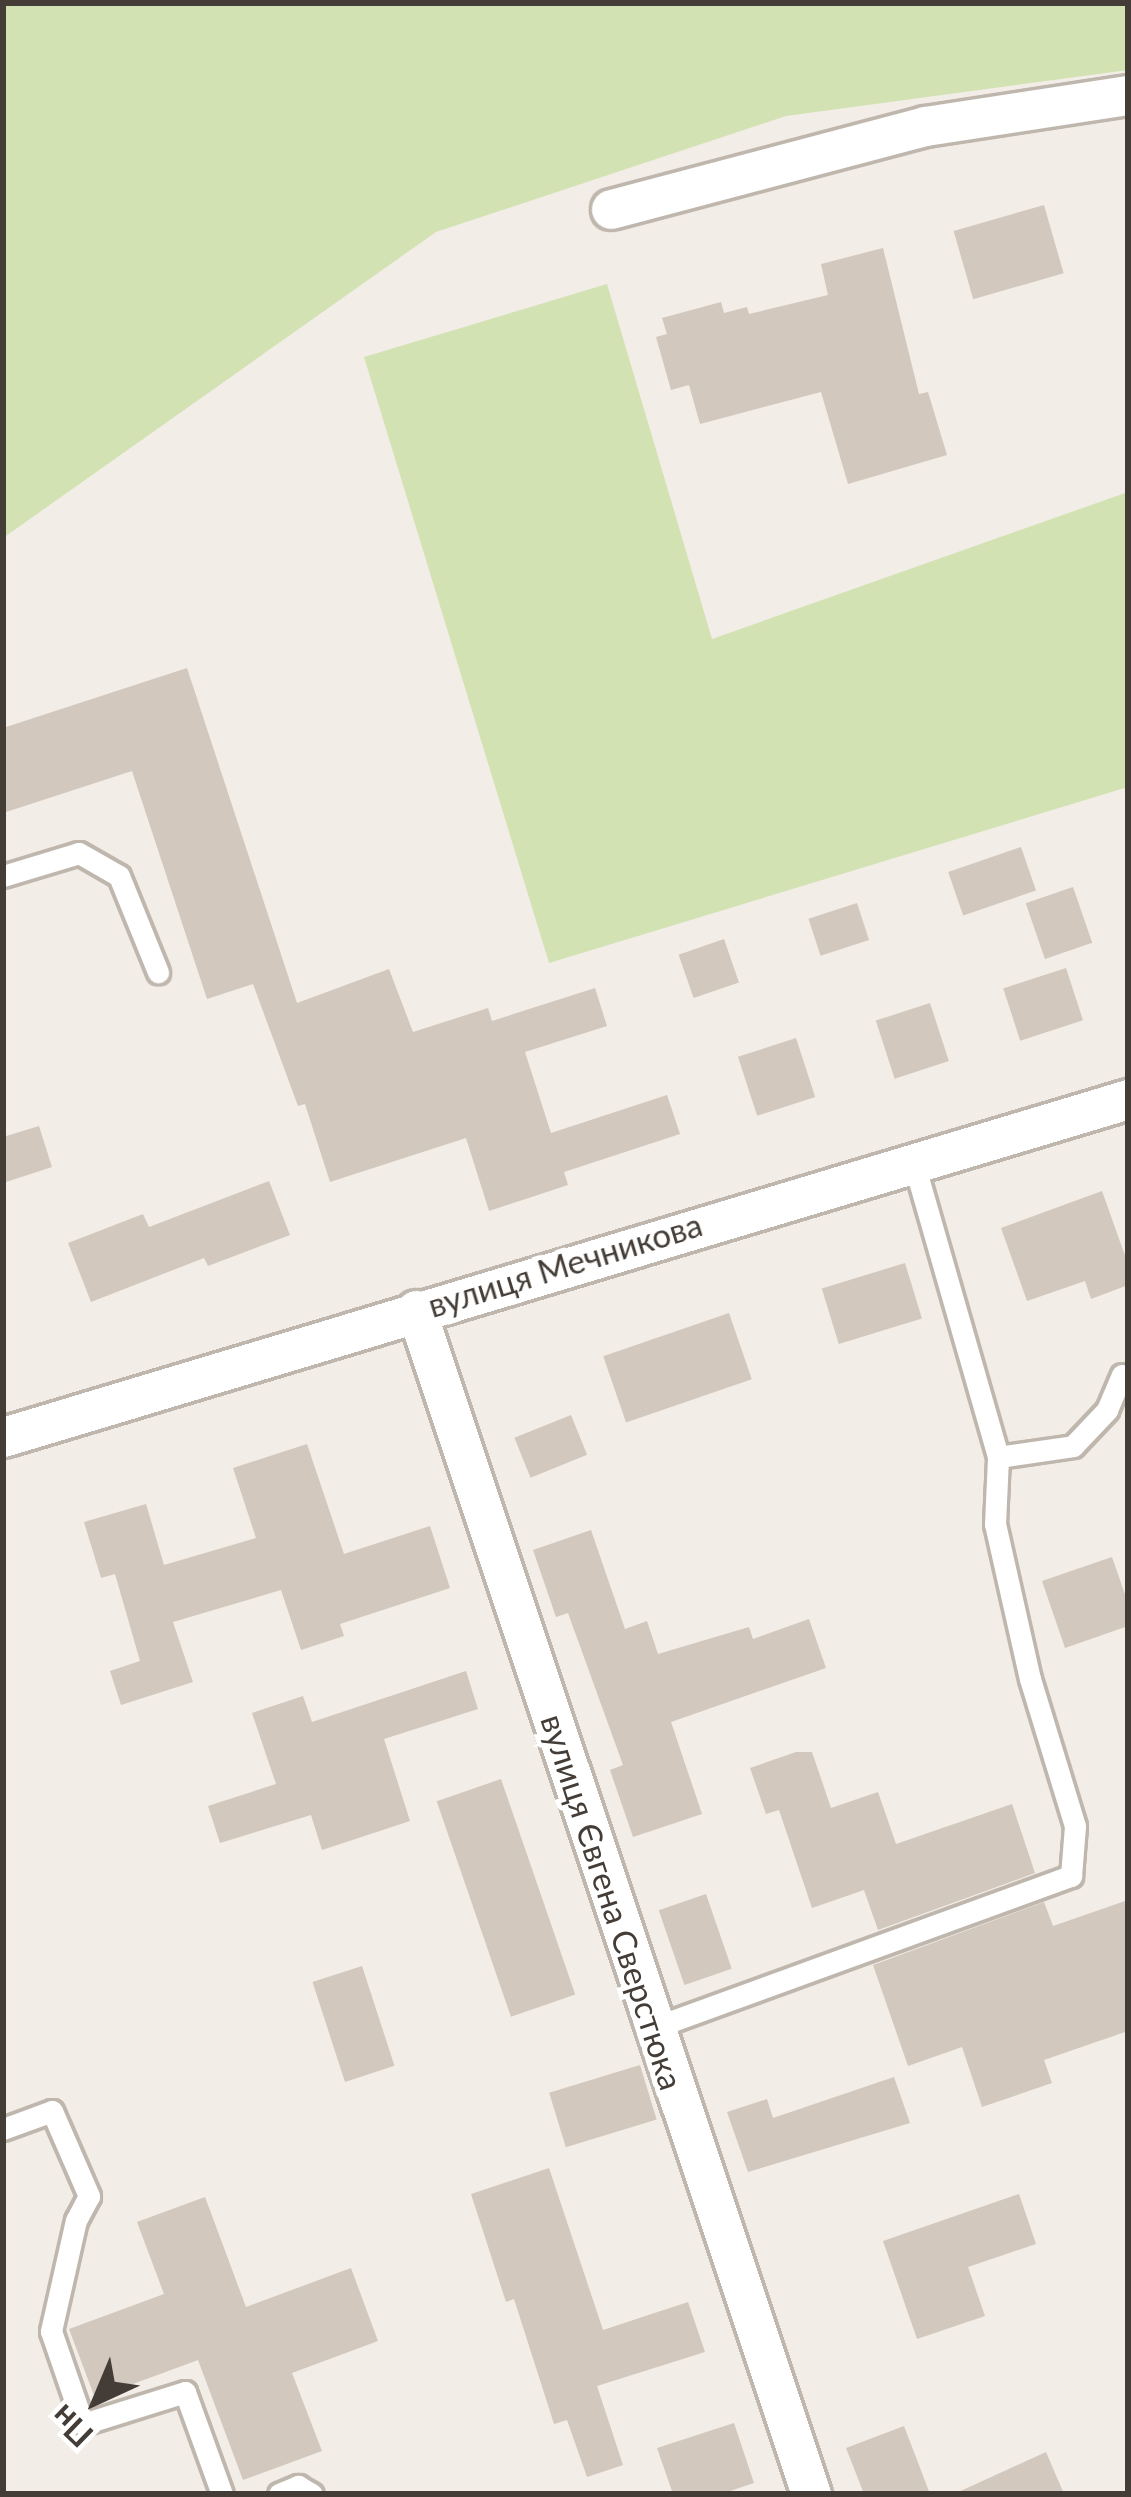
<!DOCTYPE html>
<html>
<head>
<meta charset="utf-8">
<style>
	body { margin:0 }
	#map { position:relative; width:1131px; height:2497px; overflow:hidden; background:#f2ede7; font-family:Lato,sans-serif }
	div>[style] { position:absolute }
	.green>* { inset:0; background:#d3e2b3 }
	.building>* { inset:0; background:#d2c8bd; transform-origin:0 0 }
	.roads { filter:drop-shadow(3px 0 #bfb7ad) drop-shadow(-3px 0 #bfb7ad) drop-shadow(0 3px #bfb7ad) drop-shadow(0 -3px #bfb7ad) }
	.lane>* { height:21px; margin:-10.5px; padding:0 10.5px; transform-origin:10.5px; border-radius:10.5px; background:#fff }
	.street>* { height:39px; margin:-19.5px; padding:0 19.5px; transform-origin:19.5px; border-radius:19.5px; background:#fff }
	span { translate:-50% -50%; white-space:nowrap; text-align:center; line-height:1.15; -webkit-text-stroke:10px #fff; paint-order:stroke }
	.street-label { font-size:33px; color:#443d37 }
	.frame { position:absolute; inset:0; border:6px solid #443d37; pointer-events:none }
	.north { position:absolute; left:36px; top:2341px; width:120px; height:120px; -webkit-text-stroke:9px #fff; paint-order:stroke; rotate:224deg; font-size:33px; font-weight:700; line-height:48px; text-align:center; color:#443d37 }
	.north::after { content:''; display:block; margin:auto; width:42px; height:54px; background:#443d37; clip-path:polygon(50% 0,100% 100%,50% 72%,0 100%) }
</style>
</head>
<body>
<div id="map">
	<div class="green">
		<div style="clip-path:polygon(3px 3px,1128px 3px,1128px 70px,786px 116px,436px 232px,3px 538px)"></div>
		<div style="clip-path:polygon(607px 284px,712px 639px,1128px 492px,1128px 787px,549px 963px,364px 357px)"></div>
	</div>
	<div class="building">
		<div style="left:1044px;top:205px;width:71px;height:94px;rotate:74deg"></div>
		<div style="clip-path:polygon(883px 248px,919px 394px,928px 392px,947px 455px,848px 484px,821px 392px,700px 424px,689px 385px,671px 390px,656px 337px,667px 334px,662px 318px,721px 302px,724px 313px,747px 307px,749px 314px,828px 295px,821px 264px)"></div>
		<div style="clip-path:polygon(187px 668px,297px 1003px,389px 969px,413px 1032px,488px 1008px,492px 1021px,595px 988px,607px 1026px,525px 1052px,551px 1133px,667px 1095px,680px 1134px,564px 1172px,568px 1185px,489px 1211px,466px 1138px,330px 1182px,305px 1104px,298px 1106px,253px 984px,207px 999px,132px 771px,3px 813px,3px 728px)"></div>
		<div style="left:1021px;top:847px;width:46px;height:77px;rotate:71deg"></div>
		<div style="left:1073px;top:887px;width:59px;height:50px;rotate:71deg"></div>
		<div style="left:857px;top:903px;width:39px;height:51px;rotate:72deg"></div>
		<div style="left:724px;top:939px;width:46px;height:48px;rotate:71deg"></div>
		<div style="left:1066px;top:968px;width:55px;height:66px;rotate:72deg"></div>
		<div style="left:930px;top:1003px;width:61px;height:57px;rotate:72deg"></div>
		<div style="left:796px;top:1038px;width:62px;height:61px;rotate:72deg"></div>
		<div style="clip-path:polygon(39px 1126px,52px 1167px,3px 1183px,3px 1137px)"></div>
		<div style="clip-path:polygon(269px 1181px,290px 1235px,208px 1266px,204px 1258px,91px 1302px,68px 1243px,143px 1214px,149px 1227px)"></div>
		<div style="clip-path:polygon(1102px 1191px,1128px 1264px,1128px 1285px,1091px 1299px,1085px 1281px,1027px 1301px,1001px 1228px)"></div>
		<div style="left:905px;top:1263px;width:58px;height:87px;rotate:73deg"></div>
		<div style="left:729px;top:1313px;width:70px;height:133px;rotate:71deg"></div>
		<div style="left:571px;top:1415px;width:43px;height:61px;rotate:68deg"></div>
		<div style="clip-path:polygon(307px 1444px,344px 1554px,430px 1526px,450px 1588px,340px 1624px,344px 1636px,301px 1650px,281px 1590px,173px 1622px,193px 1682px,121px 1705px,110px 1671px,140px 1661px,115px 1574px,101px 1578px,84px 1522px,146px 1504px,164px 1565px,256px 1538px,233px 1468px)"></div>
		<div style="clip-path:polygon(591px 1530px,625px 1629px,647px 1621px,658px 1654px,749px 1627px,753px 1639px,809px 1619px,826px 1668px,671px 1722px,702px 1814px,633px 1837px,610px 1770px,623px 1765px,568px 1613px,556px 1617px,533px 1550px)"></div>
		<div style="clip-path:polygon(1112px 1557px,1128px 1603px,1128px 1626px,1065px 1648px,1042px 1581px)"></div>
		<div style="clip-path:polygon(466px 1671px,478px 1709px,384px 1739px,410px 1821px,322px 1850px,311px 1815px,220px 1843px,208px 1806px,276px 1784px,252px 1713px,303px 1696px,312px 1722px)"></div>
		<div style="clip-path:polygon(796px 1752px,812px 1752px,831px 1808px,878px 1792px,896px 1844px,1012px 1804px,1035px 1873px,878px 1930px,864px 1890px,812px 1908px,779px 1810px,766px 1814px,750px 1768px)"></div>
		<div style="left:501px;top:1779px;width:228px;height:68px;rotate:71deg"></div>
		<div style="left:706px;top:1894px;width:79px;height:50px;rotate:71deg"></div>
		<div style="clip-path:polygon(1128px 1900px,1128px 2031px,1044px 2060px,1052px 2083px,982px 2107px,962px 2047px,908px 2066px,873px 1965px,1044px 1902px,1053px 1926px)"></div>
		<div style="left:362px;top:1966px;width:105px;height:52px;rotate:72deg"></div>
		<div style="left:640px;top:2065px;width:57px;height:95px;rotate:73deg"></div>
		<div style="clip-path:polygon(894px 2077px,910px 2123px,748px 2172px,727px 2112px,767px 2099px,773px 2118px)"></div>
		<div style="clip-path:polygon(549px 2168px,603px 2330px,688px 2302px,705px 2352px,597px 2386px,623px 2465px,587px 2477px,567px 2420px,554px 2424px,514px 2299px,506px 2302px,471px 2194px)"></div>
		<div style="clip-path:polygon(1019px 2194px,1036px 2244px,968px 2267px,985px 2316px,917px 2339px,883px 2241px)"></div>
		<div style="clip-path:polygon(205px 2197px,246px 2307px,351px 2268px,378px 2341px,292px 2373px,322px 2451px,243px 2480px,198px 2360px,95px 2398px,69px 2329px,164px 2294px,137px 2222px)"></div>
		<div style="clip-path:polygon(734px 2423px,754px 2483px,721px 2494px,673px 2494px,657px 2448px)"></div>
		<div style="clip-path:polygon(904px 2426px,930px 2494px,864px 2494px,846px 2448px)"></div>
		<div style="clip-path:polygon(1046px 2452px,1064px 2494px,954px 2494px)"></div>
	</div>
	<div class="roads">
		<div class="lane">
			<div style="left:3px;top:876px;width:79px;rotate:-16.8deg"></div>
			<div style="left:79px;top:853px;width:46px;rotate:29.9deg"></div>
			<div style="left:119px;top:876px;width:104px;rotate:67.9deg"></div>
			<div style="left:913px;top:1160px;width:309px;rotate:74deg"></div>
			<div style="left:998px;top:1457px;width:76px;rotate:-8.3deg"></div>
			<div style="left:1073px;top:1446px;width:50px;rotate:-46.6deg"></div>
			<div style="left:1107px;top:1410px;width:38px;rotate:-67deg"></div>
			<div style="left:653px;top:2028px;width:445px;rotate:-20deg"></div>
			<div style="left:1071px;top:1876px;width:50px;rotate:-85.4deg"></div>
			<div style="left:1075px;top:1826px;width:154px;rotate:-107deg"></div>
			<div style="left:1030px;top:1679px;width:159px;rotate:-102.7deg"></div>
			<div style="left:995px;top:1524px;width:67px;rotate:-87.4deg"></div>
			<div style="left:3px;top:2129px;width:52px;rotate:-20.2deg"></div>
			<div style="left:52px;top:2111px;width:93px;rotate:66.5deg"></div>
			<div style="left:89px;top:2196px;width:27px;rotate:118deg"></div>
			<div style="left:76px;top:2220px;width:114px;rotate:102.7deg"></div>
			<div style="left:51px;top:2331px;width:98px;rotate:71deg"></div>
			<div style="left:83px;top:2424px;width:107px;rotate:-17.4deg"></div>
			<div style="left:185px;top:2392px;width:109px;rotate:70.1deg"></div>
			<div style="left:279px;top:2494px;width:21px;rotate:-23deg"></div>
			<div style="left:298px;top:2486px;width:16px;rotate:30deg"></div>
		</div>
		<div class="street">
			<div style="left:611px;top:209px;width:325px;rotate:-14.8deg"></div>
			<div style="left:925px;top:126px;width:205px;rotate:-8.7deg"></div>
			<div style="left:416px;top:1310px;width:1248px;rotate:71.55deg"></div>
			<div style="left:3px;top:1437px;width:1175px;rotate:-16.72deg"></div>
		</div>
	</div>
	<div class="street-label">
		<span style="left:565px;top:1265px;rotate:-17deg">вулиця Мечникова</span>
		<span style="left:612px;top:1902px;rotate:72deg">вулиця Євгена Сверстюка</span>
	</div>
	<div class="frame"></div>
	<div class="north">Пн</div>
</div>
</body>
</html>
